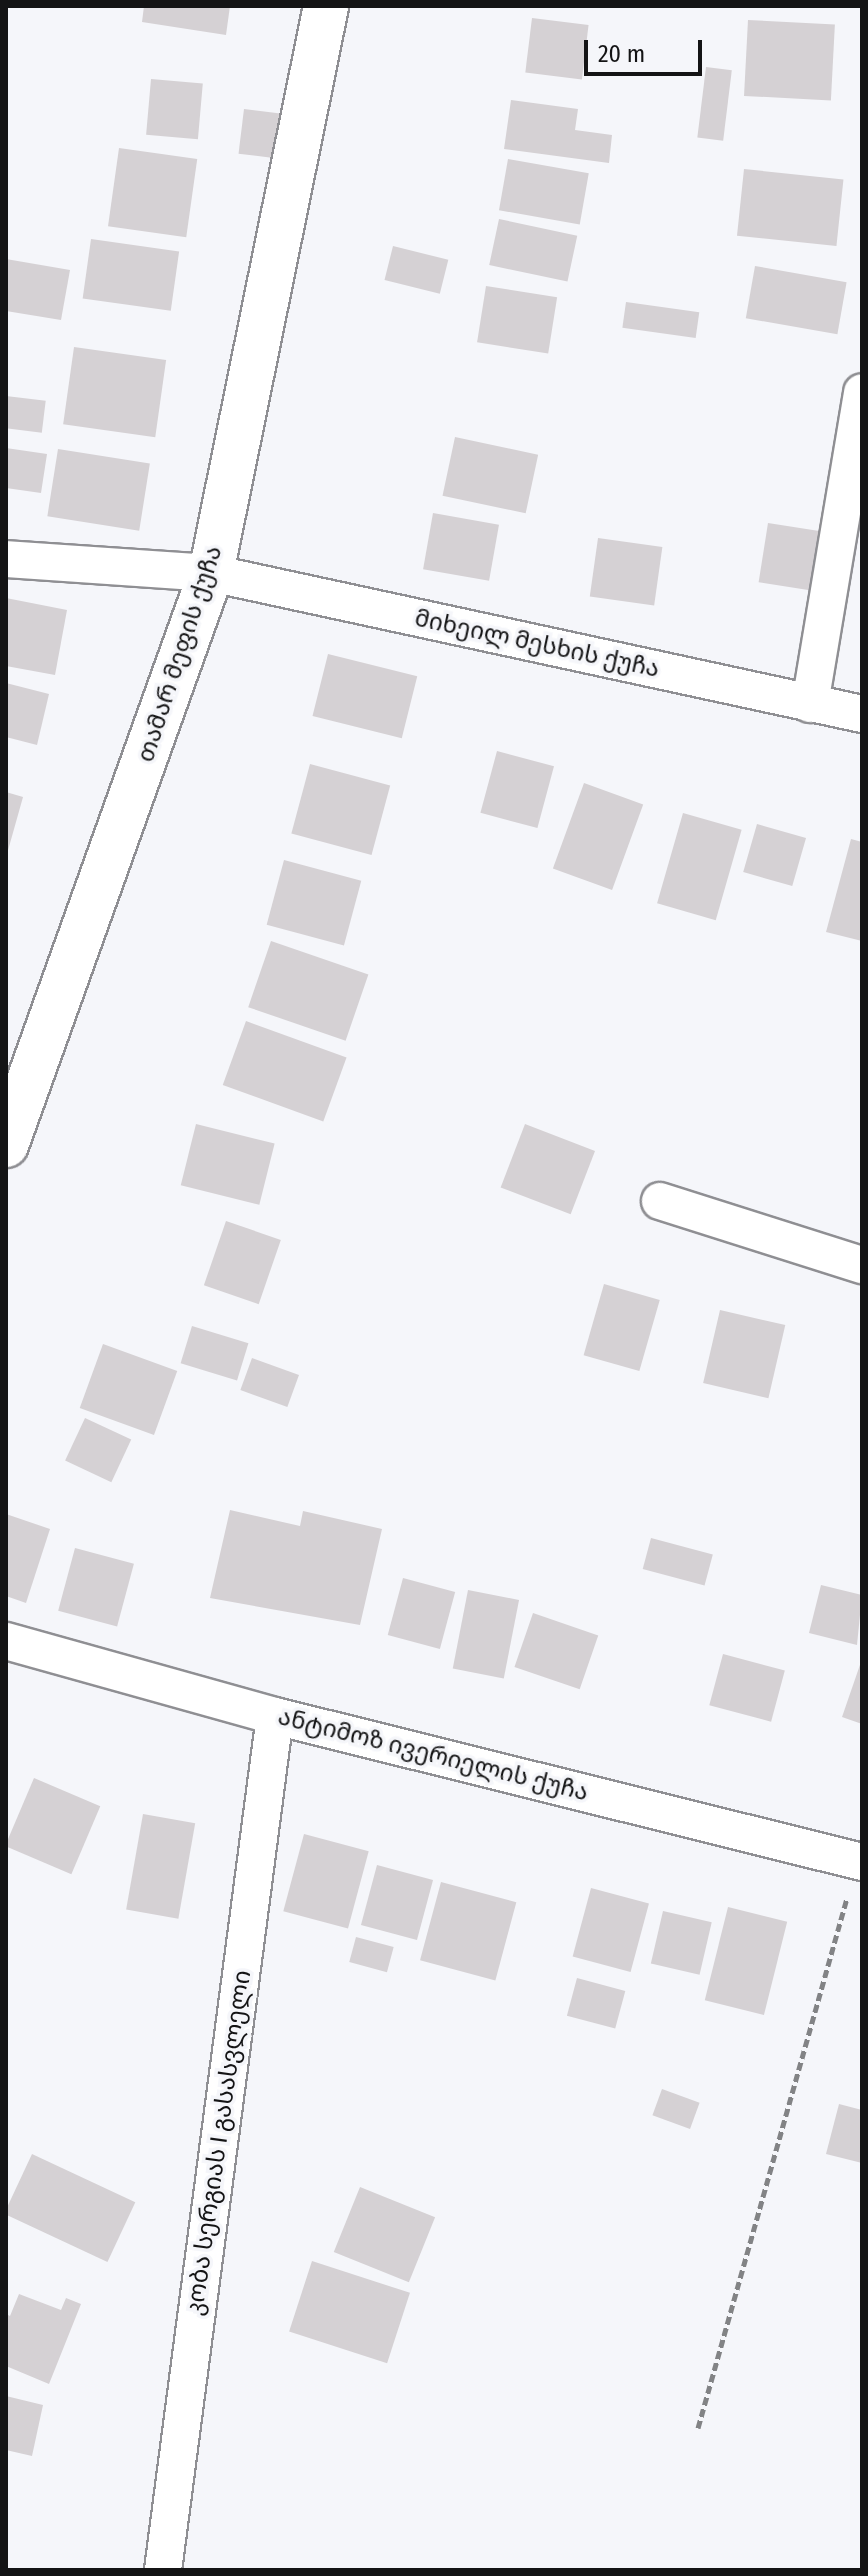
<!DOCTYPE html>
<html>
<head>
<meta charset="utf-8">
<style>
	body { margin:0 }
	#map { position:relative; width:868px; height:2576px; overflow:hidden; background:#f5f6fa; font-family:"Fira Sans Condensed","Noto Sans Georgian",sans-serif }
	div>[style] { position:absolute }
	.building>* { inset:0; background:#d5d1d4; transform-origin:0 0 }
	.path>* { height:5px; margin-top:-2.5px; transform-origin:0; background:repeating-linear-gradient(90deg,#828385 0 8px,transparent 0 12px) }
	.roads { filter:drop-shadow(2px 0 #8f8f93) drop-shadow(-2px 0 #8f8f93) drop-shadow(0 2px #8f8f93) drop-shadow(0 -2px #8f8f93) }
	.street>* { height:36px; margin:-18px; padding:0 18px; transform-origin:18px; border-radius:18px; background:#fff }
	.secondary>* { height:44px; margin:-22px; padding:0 22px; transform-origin:22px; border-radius:22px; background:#fff }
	span { translate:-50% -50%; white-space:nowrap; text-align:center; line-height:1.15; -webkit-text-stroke:7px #f5f6fa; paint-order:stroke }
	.street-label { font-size:24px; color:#141415 }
	.frame { position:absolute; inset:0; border:8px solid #141415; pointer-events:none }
	.scale { position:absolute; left:584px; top:40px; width:118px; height:36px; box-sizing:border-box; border:4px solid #141415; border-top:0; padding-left:10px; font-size:24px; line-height:28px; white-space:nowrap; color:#141415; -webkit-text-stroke:6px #f5f6fa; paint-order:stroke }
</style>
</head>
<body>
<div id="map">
	<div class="building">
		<div style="clip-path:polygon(144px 6px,230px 6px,226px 35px,142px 22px)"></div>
		<div style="left:532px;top:18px;width:57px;height:55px;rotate:7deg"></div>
		<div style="left:748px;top:20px;width:87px;height:76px;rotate:3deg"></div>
		<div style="left:706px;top:67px;width:26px;height:71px;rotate:7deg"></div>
		<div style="left:151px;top:79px;width:52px;height:56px;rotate:5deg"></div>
		<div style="clip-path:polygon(511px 100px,578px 109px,575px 130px,612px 135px,609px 163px,504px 149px)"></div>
		<div style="left:244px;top:109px;width:51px;height:45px;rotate:7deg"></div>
		<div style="left:119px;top:148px;width:79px;height:79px;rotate:8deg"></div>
		<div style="left:508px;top:159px;width:82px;height:52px;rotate:10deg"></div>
		<div style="left:744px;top:169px;width:100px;height:67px;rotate:6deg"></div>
		<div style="left:499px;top:219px;width:80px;height:47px;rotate:12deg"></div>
		<div style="left:91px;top:239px;width:89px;height:60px;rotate:8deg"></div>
		<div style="left:393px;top:246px;width:57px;height:35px;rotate:14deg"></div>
		<div style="clip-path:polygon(6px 259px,70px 270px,61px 320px,6px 311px)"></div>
		<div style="left:755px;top:266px;width:93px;height:53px;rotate:10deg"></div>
		<div style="left:486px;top:286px;width:72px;height:57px;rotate:9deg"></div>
		<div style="left:626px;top:302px;width:74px;height:26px;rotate:8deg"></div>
		<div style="left:74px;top:347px;width:93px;height:78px;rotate:8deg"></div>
		<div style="left:6px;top:396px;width:40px;height:32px;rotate:7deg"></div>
		<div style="left:455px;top:437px;width:85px;height:60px;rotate:12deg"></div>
		<div style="clip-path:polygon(6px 448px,47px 454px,41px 493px,6px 488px)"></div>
		<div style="left:58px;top:449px;width:93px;height:68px;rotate:9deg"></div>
		<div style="left:433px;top:513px;width:67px;height:57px;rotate:10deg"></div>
		<div style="left:768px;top:523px;width:55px;height:60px;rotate:9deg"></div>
		<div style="left:598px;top:538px;width:65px;height:59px;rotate:8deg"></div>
		<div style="clip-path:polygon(6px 598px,67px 610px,55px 675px,6px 666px)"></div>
		<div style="left:328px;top:654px;width:92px;height:64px;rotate:14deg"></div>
		<div style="clip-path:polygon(6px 683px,49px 694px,37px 745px,6px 737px)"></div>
		<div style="left:497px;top:751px;width:59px;height:64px;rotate:15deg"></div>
		<div style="left:310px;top:764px;width:83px;height:72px;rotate:15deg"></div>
		<div style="left:584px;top:783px;width:63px;height:91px;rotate:20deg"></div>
		<div style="clip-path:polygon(6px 792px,23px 797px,7px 854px,6px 854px)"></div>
		<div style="left:683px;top:813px;width:61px;height:94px;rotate:16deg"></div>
		<div style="left:757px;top:824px;width:51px;height:50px;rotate:16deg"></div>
		<div style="clip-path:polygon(851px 839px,862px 842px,862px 941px,826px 932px)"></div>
		<div style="left:284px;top:860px;width:80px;height:67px;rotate:15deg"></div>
		<div style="left:271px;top:941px;width:103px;height:70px;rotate:19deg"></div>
		<div style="left:246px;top:1021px;width:107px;height:68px;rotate:20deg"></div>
		<div style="left:196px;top:1124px;width:81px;height:63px;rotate:14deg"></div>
		<div style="left:525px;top:1124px;width:75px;height:68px;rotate:21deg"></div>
		<div style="left:226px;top:1221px;width:58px;height:68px;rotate:19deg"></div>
		<div style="left:604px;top:1284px;width:58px;height:74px;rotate:16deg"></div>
		<div style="left:720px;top:1310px;width:67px;height:75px;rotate:13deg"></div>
		<div style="left:192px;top:1326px;width:59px;height:39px;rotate:17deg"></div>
		<div style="left:103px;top:1344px;width:79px;height:68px;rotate:20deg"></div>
		<div style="left:252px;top:1358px;width:50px;height:34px;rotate:20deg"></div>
		<div style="left:85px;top:1418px;width:51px;height:47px;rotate:25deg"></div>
		<div style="clip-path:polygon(230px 1510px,300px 1526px,303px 1511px,382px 1529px,360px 1625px,210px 1598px)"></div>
		<div style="clip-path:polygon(6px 1514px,50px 1529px,26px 1603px,6px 1596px)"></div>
		<div style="left:651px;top:1538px;width:64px;height:32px;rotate:15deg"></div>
		<div style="left:75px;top:1548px;width:61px;height:65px;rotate:15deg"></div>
		<div style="left:403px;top:1578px;width:54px;height:59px;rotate:15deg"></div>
		<div style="clip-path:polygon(821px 1585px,862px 1595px,857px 1645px,809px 1633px)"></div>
		<div style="left:468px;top:1590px;width:52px;height:80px;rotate:11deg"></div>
		<div style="left:533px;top:1613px;width:69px;height:57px;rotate:19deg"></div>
		<div style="left:723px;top:1654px;width:64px;height:53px;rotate:15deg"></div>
		<div style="clip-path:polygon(862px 1659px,862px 1724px,842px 1717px)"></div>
		<div style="left:34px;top:1778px;width:72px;height:74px;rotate:23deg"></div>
		<div style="left:143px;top:1814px;width:53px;height:97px;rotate:10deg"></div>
		<div style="left:304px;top:1834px;width:67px;height:80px;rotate:15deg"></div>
		<div style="left:377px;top:1865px;width:58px;height:62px;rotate:15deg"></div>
		<div style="left:441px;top:1882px;width:78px;height:81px;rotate:15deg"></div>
		<div style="left:591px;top:1888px;width:60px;height:71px;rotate:15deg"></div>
		<div style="left:728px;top:1907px;width:61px;height:96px;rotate:14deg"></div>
		<div style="left:663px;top:1911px;width:50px;height:54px;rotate:13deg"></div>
		<div style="left:356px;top:1937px;width:39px;height:26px;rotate:15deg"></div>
		<div style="left:577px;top:1978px;width:50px;height:39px;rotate:15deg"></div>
		<div style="left:662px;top:2089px;width:40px;height:28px;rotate:20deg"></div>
		<div style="clip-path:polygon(839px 2104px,862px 2110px,862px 2163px,826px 2154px)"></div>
		<div style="left:32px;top:2154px;width:114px;height:66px;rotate:25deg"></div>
		<div style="left:360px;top:2187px;width:81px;height:70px;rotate:22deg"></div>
		<div style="left:312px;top:2261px;width:103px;height:74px;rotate:18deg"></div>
		<div style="clip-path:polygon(19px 2294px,61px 2310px,66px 2298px,81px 2304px,49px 2384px,6px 2366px,6px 2314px,10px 2316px)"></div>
		<div style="clip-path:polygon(6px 2396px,43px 2405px,32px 2456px,6px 2450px)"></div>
	</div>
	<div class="path">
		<div style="left:698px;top:2428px;width:551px;rotate:-74.3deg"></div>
	</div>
	<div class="roads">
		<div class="street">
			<div style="left:6px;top:559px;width:205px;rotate:3.9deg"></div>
			<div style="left:211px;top:573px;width:666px;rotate:12.22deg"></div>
			<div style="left:810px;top:704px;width:316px;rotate:-80.5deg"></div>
			<div style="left:660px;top:1201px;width:212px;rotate:17.6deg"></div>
			<div style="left:6px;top:1641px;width:279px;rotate:15.6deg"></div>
			<div style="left:275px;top:1716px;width:605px;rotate:13.97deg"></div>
			<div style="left:163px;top:2570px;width:861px;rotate:-82.53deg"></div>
		</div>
		<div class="secondary">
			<div style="left:6px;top:1145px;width:608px;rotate:-70.28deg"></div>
			<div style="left:211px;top:573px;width:579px;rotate:-78.53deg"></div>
		</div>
	</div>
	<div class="street-label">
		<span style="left:537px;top:644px;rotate:12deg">მიხეილ მესხის ქუჩა</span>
		<span style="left:180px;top:654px;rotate:-72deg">თამარ მეფის ქუჩა</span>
		<span style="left:433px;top:1755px;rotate:14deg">ანტიმოზ ივერიელის ქუჩა</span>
		<span style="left:219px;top:2143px;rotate:-82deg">კობა სერგიას I გასასვლელი</span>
	</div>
	<div class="frame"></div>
	<div class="scale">20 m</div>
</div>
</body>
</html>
